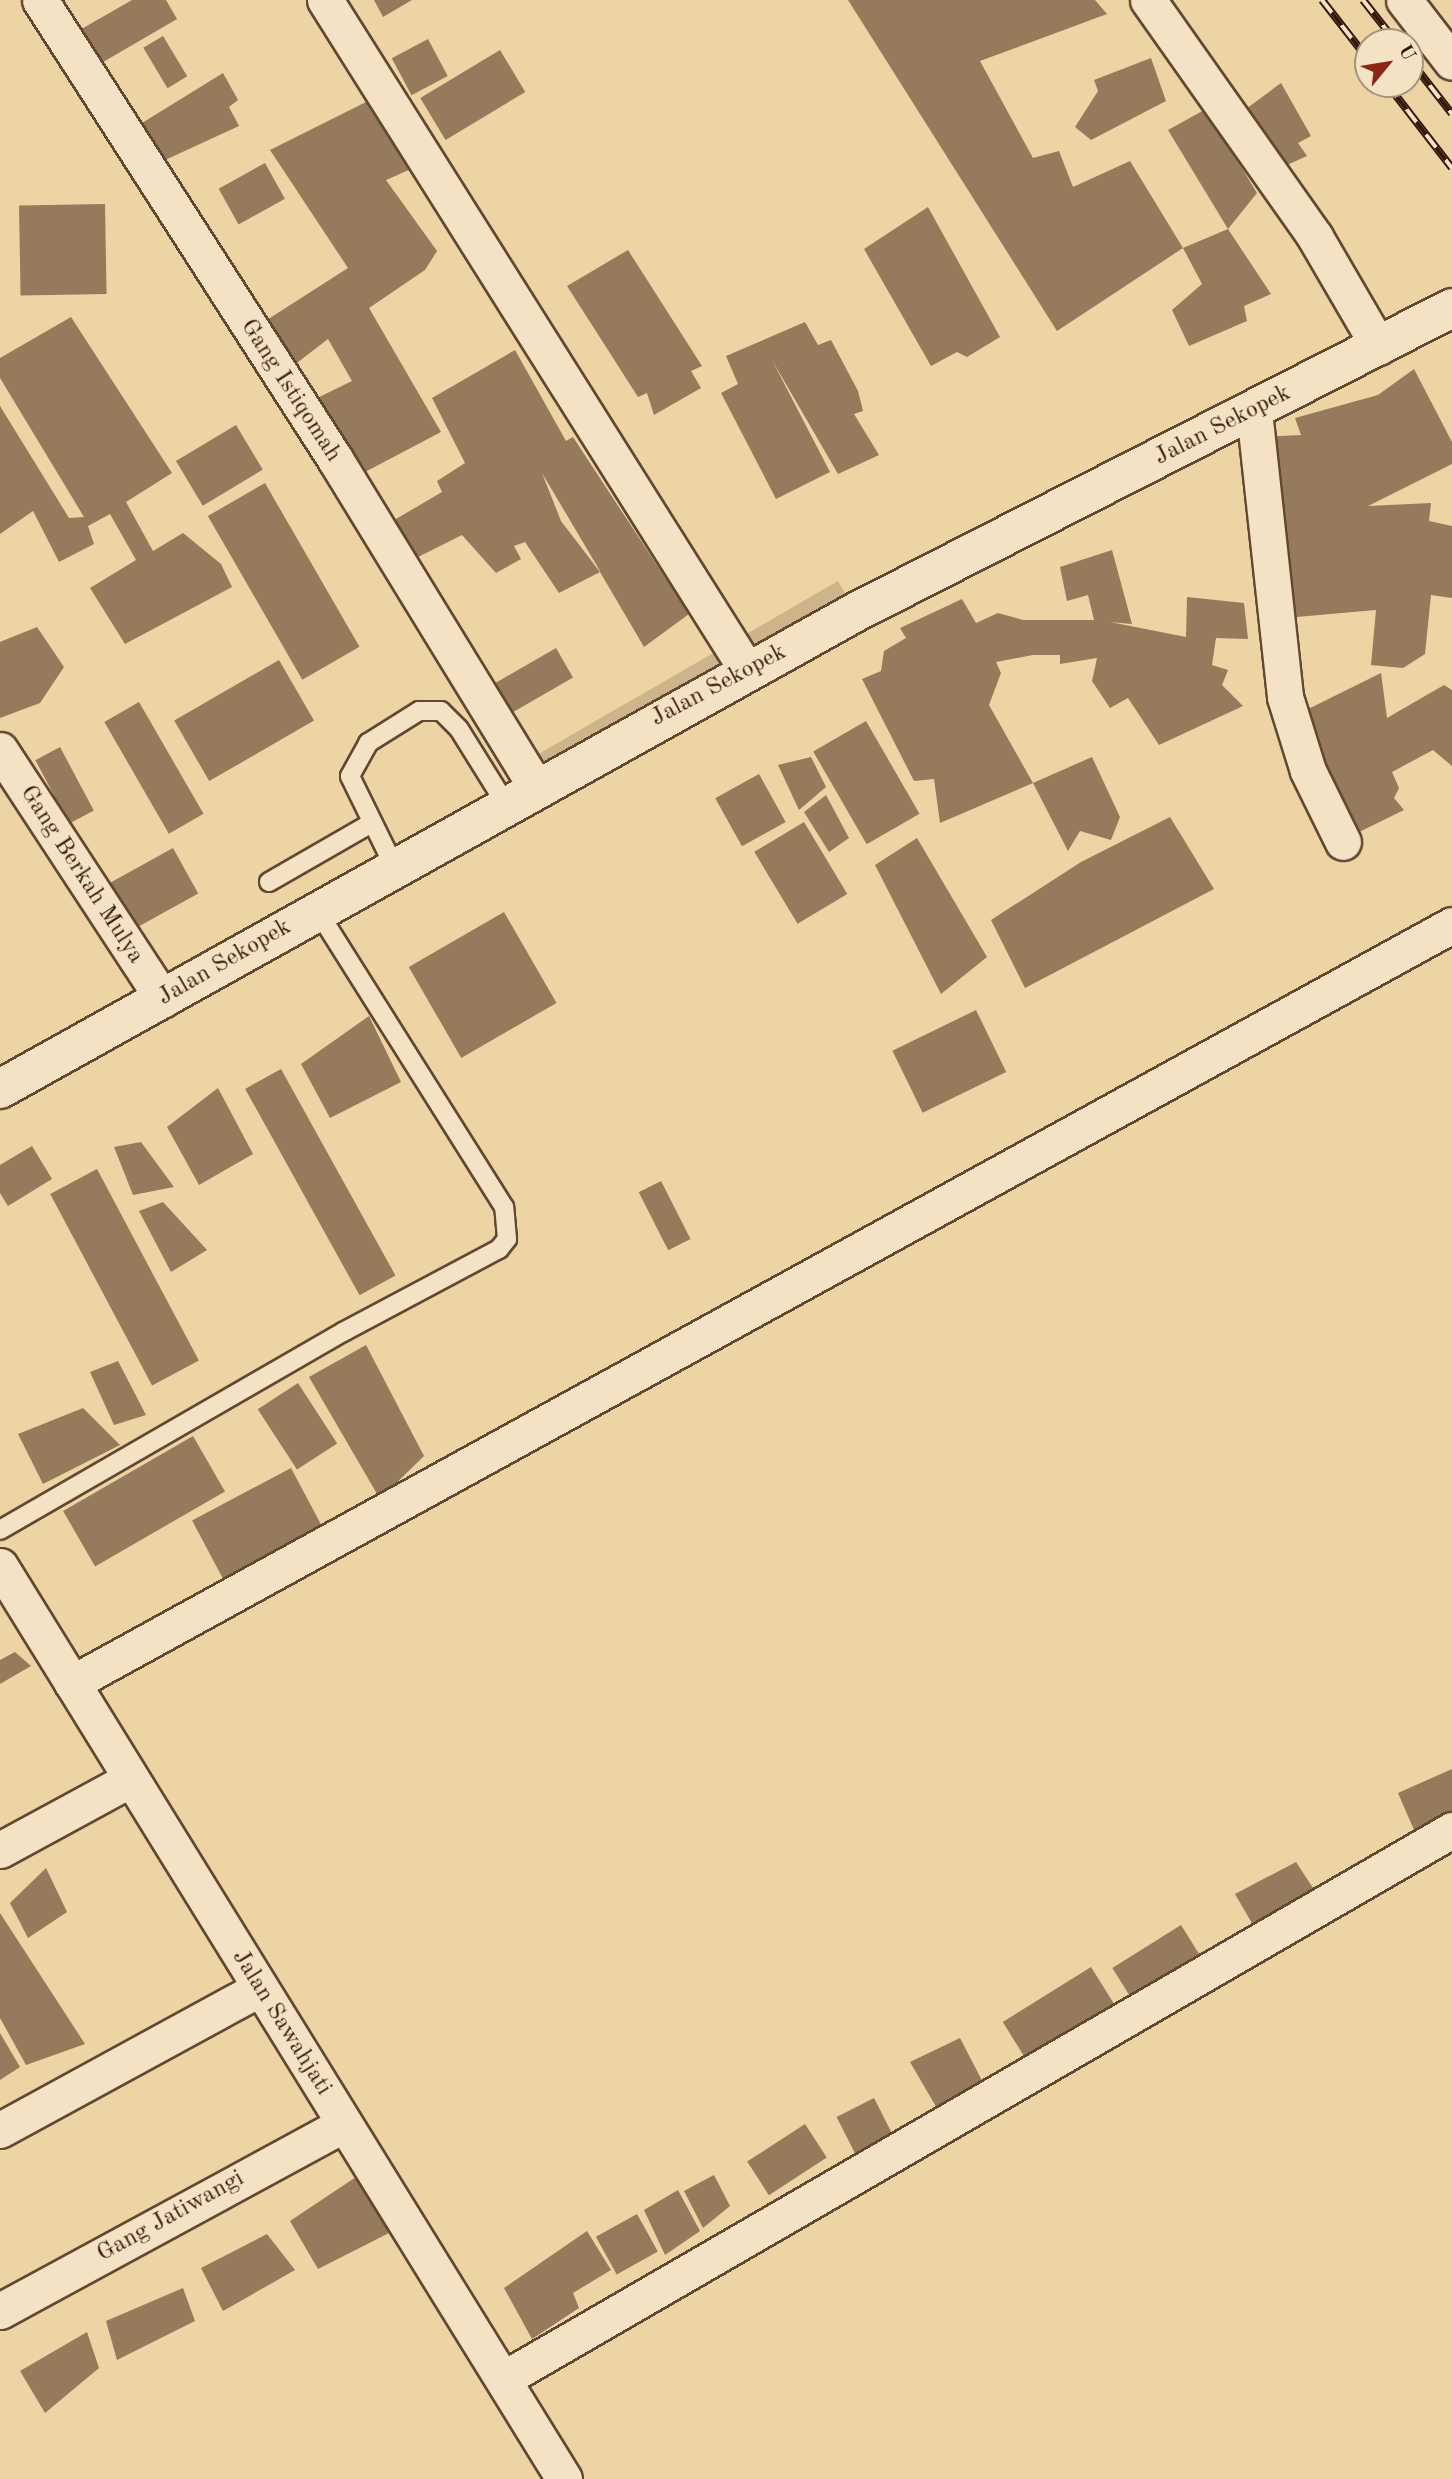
<!DOCTYPE html>
<html>
<head>
<meta charset="utf-8">
<style>
	body { margin:0 }
	#map { position:relative; width:1452px; height:2479px; overflow:hidden; background:#edd4a5; font-family:"Old Standard TT",serif }
	div>[style] { position:absolute }
	.green>* { inset:0; background:#ceb48b; transform-origin:0 0 }
	.building>* { inset:0; background:#957a5b; transform-origin:0 0 }
	.roads { filter:drop-shadow(2px 0 #644731) drop-shadow(-2px 0 #644731) drop-shadow(0 2px #644731) drop-shadow(0 -2px #644731) }
	.lane>* { height:18px; margin:-9px; padding:0 9px; transform-origin:9px; border-radius:9px; background:#f3e3c4 }
	.street>* { height:35px; margin:-17.5px; padding:0 17.5px; transform-origin:17.5px; border-radius:17.5px; background:#f3e3c4 }
	.secondary>* { height:38px; margin:-19px; padding:0 19px; transform-origin:19px; border-radius:19px; background:#f3e3c4 }
	.rail>* { height:8px; margin-top:-4px; transform-origin:0; background:repeating-linear-gradient(90deg,#f3e3c4 0 16px,#36180a 0 32px); box-sizing:border-box; border-block:2px solid #36180a }
	span { translate:-50% -50%; white-space:nowrap; text-align:center; line-height:1.15; -webkit-text-stroke:5px #f3e3c4; paint-order:stroke }
	.street-label { font-size:24px; color:#36180a }
	.north { position:absolute; left:1354px; top:28px; width:70px; height:70px; box-sizing:border-box; background:#f3e3c4; border:2px solid #a7927a; border-radius:50%; rotate:60deg; font-size:19px; font-weight:700; line-height:28px; text-align:center; color:#36180a }
	.north::after { content:''; display:block; margin:auto; width:24px; height:32px; background:#8f2418; clip-path:polygon(50% 0,100% 100%,50% 72%,0 100%) }
</style>
</head>
<body>
<div id="map">
	<div class="green">
		<div style="left:838px;top:581px;width:36px;height:366px;rotate:60deg"></div>
	</div>
	<div class="building">
		<div style="clip-path:polygon(132px 0,166px 0,177px 19px,98px 65px,78px 31px)"></div>
		<div style="clip-path:polygon(374px 0,412px 0,383px 17px)"></div>
		<div style="clip-path:polygon(848px 0,1095px 0,1107px 14px,980px 61px,1033px 158px,1059px 151px,1073px 187px,1130px 161px,1183px 248px,1057px 331px)"></div>
		<div style="left:163px;top:36px;width:47px;height:23px;rotate:59deg"></div>
		<div style="left:428px;top:39px;width:42px;height:41px;rotate:62deg"></div>
		<div style="left:500px;top:50px;width:49px;height:93px;rotate:59deg"></div>
		<div style="clip-path:polygon(1151px 58px,1166px 101px,1091px 140px,1075px 127px,1098px 91px,1094px 80px)"></div>
		<div style="clip-path:polygon(223px 73px,238px 100px,229px 107px,239px 126px,163px 161px,142px 123px)"></div>
		<div style="clip-path:polygon(1281px 83px,1311px 136px,1298px 143px,1307px 156px,1278px 169px,1239px 114px)"></div>
		<div style="clip-path:polygon(374px 98px,411px 169px,386px 180px,437px 251px,425px 270px,369px 308px,441px 432px,365px 472px,307px 403px,352px 381px,328px 339px,289px 369px,259px 325px,348px 268px,270px 150px)"></div>
		<div style="clip-path:polygon(1206px 109px,1257px 193px,1228px 229px,1271px 294px,1244px 306px,1247px 321px,1189px 346px,1172px 310px,1202px 284px,1183px 248px,1228px 229px,1168px 130px)"></div>
		<div style="left:265px;top:163px;width:41px;height:53px;rotate:61deg"></div>
		<div style="left:105px;top:204px;width:90px;height:86px;rotate:89deg"></div>
		<div style="clip-path:polygon(928px 207px,1000px 337px,967px 357px,957px 352px,931px 366px,864px 249px)"></div>
		<div style="clip-path:polygon(628px 250px,702px 366px,691px 371px,701px 388px,654px 415px,647px 393px,638px 397px,567px 286px)"></div>
		<div style="clip-path:polygon(71px 317px,172px 473px,126px 502px,153px 551px,183px 533px,221px 564px,232px 587px,125px 644px,90px 588px,136px 560px,110px 514px,88px 526px,94px 544px,59px 562px,33px 511px,0 534px,0 406px,69px 518px,84px 517px,0 378px,0 358px)"></div>
		<div style="clip-path:polygon(805px 322px,818px 345px,831px 340px,858px 391px,863px 411px,854px 414px,879px 455px,838px 474px,772px 360px,830px 472px,776px 499px,721px 393px,738px 384px,726px 356px)"></div>
		<div style="clip-path:polygon(evenodd,515px 350px,566px 441px,573px 437px,689px 614px,644px 647px,600px 572px,559px 593px,525px 542px,514px 546px,521px 559px,496px 573px,462px 535px,406px 563px,384px 526px,442px 492px,437px 481px,465px 463px,432px 398px,515px 350px,542px 473px,600px 571px,600px 572px,561px 521px,542px 473px)"></div>
		<div style="clip-path:polygon(1414px 369px,1452px 442px,1452px 464px,1368px 506px,1431px 503px,1429px 521px,1452px 526px,1452px 598px,1431px 595px,1425px 654px,1403px 668px,1371px 665px,1376px 610px,1285px 618px,1261px 437px,1301px 435px,1295px 418px,1378px 395px)"></div>
		<div style="left:236px;top:425px;width:52px;height:70px;rotate:59deg"></div>
		<div style="left:265px;top:483px;width:189px;height:66px;rotate:60deg"></div>
		<div style="clip-path:polygon(1112px 550px,1132px 624px,1110px 622px,1186px 637px,1187px 597px,1244px 603px,1248px 639px,1216px 638px,1212px 665px,1228px 670px,1222px 685px,1243px 706px,1159px 745px,1128px 698px,1110px 708px,1092px 681px,1097px 658px,1060px 664px,1060px 655px,1033px 655px,996px 662px,1001px 673px,989px 705px,1033px 783px,940px 823px,934px 779px,914px 781px,862px 679px,881px 671px,884px 651px,906px 638px,900px 628px,962px 599px,976px 623px,998px 613px,1023px 620px,1094px 620px,1088px 595px,1067px 601px,1060px 567px)"></div>
		<div style="clip-path:polygon(37px 627px,64px 667px,40px 703px,0 718px,0 642px)"></div>
		<div style="left:556px;top:648px;width:34px;height:71px;rotate:60deg"></div>
		<div style="left:279px;top:660px;width:70px;height:121px;rotate:60deg"></div>
		<div style="clip-path:polygon(1381px 673px,1387px 718px,1444px 685px,1452px 690px,1452px 766px,1433px 750px,1392px 772px,1399px 788px,1394px 798px,1404px 810px,1351px 836px,1296px 715px)"></div>
		<div style="left:139px;top:702px;width:129px;height:40px;rotate:60deg"></div>
		<div style="left:866px;top:721px;width:107px;height:61px;rotate:60deg"></div>
		<div style="left:60px;top:747px;width:72px;height:28px;rotate:62deg"></div>
		<div style="clip-path:polygon(811px 757px,826px 787px,799px 810px,778px 765px)"></div>
		<div style="clip-path:polygon(1092px 757px,1120px 817px,1111px 840px,1080px 831px,1068px 851px,1033px 783px)"></div>
		<div style="left:759px;top:774px;width:55px;height:50px;rotate:61deg"></div>
		<div style="clip-path:polygon(826px 795px,849px 838px,829px 852px,804px 812px)"></div>
		<div style="clip-path:polygon(1170px 817px,1214px 889px,1025px 988px,991px 920px,1081px 862px)"></div>
		<div style="left:804px;top:822px;width:84px;height:58px;rotate:59deg"></div>
		<div style="clip-path:polygon(917px 838px,987px 957px,941px 994px,875px 865px)"></div>
		<div style="left:173px;top:848px;width:52px;height:78px;rotate:61deg"></div>
		<div style="left:504px;top:912px;width:105px;height:110px;rotate:60deg"></div>
		<div style="left:976px;top:1010px;width:69px;height:93px;rotate:64deg"></div>
		<div style="clip-path:polygon(369px 1016px,401px 1082px,330px 1118px,301px 1064px)"></div>
		<div style="left:281px;top:1069px;width:236px;height:41px;rotate:61deg"></div>
		<div style="clip-path:polygon(218px 1088px,253px 1154px,199px 1185px,167px 1127px)"></div>
		<div style="clip-path:polygon(141px 1142px,174px 1187px,133px 1195px,114px 1147px)"></div>
		<div style="clip-path:polygon(32px 1146px,52px 1179px,8px 1206px,0 1193px,0 1165px)"></div>
		<div style="left:97px;top:1169px;width:217px;height:53px;rotate:62deg"></div>
		<div style="left:661px;top:1181px;width:65px;height:25px;rotate:63deg"></div>
		<div style="clip-path:polygon(163px 1202px,207px 1250px,171px 1272px,139px 1211px)"></div>
		<div style="clip-path:polygon(366px 1345px,424px 1456px,380px 1499px,309px 1377px)"></div>
		<div style="clip-path:polygon(118px 1361px,146px 1415px,114px 1425px,90px 1372px)"></div>
		<div style="left:298px;top:1383px;width:72px;height:48px;rotate:57deg"></div>
		<div style="clip-path:polygon(83px 1408px,120px 1445px,43px 1484px,18px 1434px)"></div>
		<div style="left:193px;top:1436px;width:64px;height:150px;rotate:60deg"></div>
		<div style="left:291px;top:1468px;width:69px;height:112px;rotate:62deg"></div>
		<div style="clip-path:polygon(15px 1652px,31px 1666px,0 1684px,0 1660px)"></div>
		<div style="clip-path:polygon(1452px 1769px,1452px 1812px,1414px 1830px,1398px 1793px)"></div>
		<div style="clip-path:polygon(1296px 1862px,1313px 1888px,1253px 1925px,1235px 1894px)"></div>
		<div style="clip-path:polygon(46px 1868px,67px 1912px,28px 1938px,10px 1903px)"></div>
		<div style="clip-path:polygon(0 1913px,85px 2044px,26px 2065px,0 2018px)"></div>
		<div style="left:1181px;top:1925px;width:45px;height:81px;rotate:58deg"></div>
		<div style="left:1091px;top:1967px;width:54px;height:104px;rotate:58deg"></div>
		<div style="clip-path:polygon(0 2033px,20px 2067px,0 2080px)"></div>
		<div style="clip-path:polygon(960px 2038px,989px 2094px,945px 2122px,910px 2062px)"></div>
		<div style="left:874px;top:2098px;width:49px;height:42px;rotate:63deg"></div>
		<div style="left:805px;top:2124px;width:40px;height:69px;rotate:57deg"></div>
		<div style="clip-path:polygon(362px 2173px,389px 2233px,318px 2269px,290px 2221px)"></div>
		<div style="clip-path:polygon(714px 2175px,730px 2206px,703px 2228px,684px 2191px)"></div>
		<div style="clip-path:polygon(678px 2190px,700px 2231px,665px 2255px,644px 2210px)"></div>
		<div style="left:637px;top:2214px;width:43px;height:47px;rotate:61deg"></div>
		<div style="clip-path:polygon(587px 2231px,611px 2270px,573px 2293px,579px 2308px,532px 2339px,504px 2288px)"></div>
		<div style="clip-path:polygon(267px 2234px,295px 2270px,223px 2311px,201px 2268px)"></div>
		<div style="clip-path:polygon(183px 2288px,195px 2321px,117px 2360px,106px 2321px)"></div>
		<div style="clip-path:polygon(87px 2332px,99px 2368px,45px 2413px,20px 2371px)"></div>
	</div>
	<div class="roads">
		<div class="lane">
			<div style="left:394px;top:866px;width:100px;rotate:-116.1deg"></div>
			<div style="left:350px;top:776px;width:38px;rotate:-61deg"></div>
			<div style="left:368px;top:743px;width:60px;rotate:-32.1deg"></div>
			<div style="left:419px;top:711px;width:22px"></div>
			<div style="left:441px;top:711px;width:25px;rotate:45deg"></div>
			<div style="left:459px;top:729px;width:87px;rotate:58.1deg"></div>
			<div style="left:269px;top:882px;width:116px;rotate:-29.9deg"></div>
			<div style="left:0;top:1530px;width:396px;rotate:-30deg"></div>
			<div style="left:343px;top:1332px;width:177px;rotate:-28deg"></div>
			<div style="left:499px;top:1249px;width:13px;rotate:-51deg"></div>
			<div style="left:507px;top:1239px;width:32px;rotate:-95deg"></div>
			<div style="left:504px;top:1207px;width:351px;rotate:-122.2deg"></div>
		</div>
		<div class="street">
			<div style="left:40px;top:0;width:546px;rotate:57.27deg"></div>
			<div style="left:335px;top:459px;width:383px;rotate:58.5deg"></div>
			<div style="left:325px;top:0;width:792px;rotate:57.8deg"></div>
			<div style="left:1148px;top:0;width:290px;rotate:54.8deg"></div>
			<div style="left:1315px;top:237px;width:127px;rotate:59.8deg"></div>
			<div style="left:1404px;top:0;width:78px;rotate:52.3deg"></div>
			<div style="left:1254px;top:411px;width:288px;rotate:83.8deg"></div>
			<div style="left:1285px;top:697px;width:77px;rotate:72.7deg"></div>
			<div style="left:1308px;top:771px;width:79px;rotate:63.8deg"></div>
			<div style="left:0;top:750px;width:298px;rotate:56.8deg"></div>
			<div style="left:0;top:1566px;width:1073px;rotate:58.29deg"></div>
			<div style="left:72px;top:1683px;width:1574px;rotate:-28.78deg"></div>
			<div style="left:0;top:1850px;width:149px;rotate:-28.5deg"></div>
			<div style="left:0;top:2130px;width:295px;rotate:-28.6deg"></div>
			<div style="left:0;top:2311px;width:390px;rotate:-28.5deg"></div>
			<div style="left:505px;top:2378px;width:1094px;rotate:-30.06deg"></div>
		</div>
		<div class="secondary">
			<div style="left:0;top:1089px;width:980px;rotate:-29.13deg"></div>
			<div style="left:856px;top:612px;width:669px;rotate:-27.02deg"></div>
		</div>
	</div>
	<div class="rail">
		<div style="left:1322px;top:0;width:75px;rotate:52.1deg"></div>
		<div style="left:1363px;top:0;width:53px;rotate:51.8deg"></div>
		<div style="left:1410px;top:60px;width:68px;rotate:52.1deg"></div>
		<div style="left:1387px;top:84px;width:106px;rotate:52.3deg"></div>
	</div>
	<div class="street-label">
		<span style="left:290px;top:391px;rotate:57deg">Gang Istiqomah</span>
		<span style="left:1223px;top:426px;rotate:-27deg">Jalan Sekopek</span>
		<span style="left:719px;top:686px;rotate:-28deg">Jalan Sekopek</span>
		<span style="left:81px;top:875px;rotate:57deg">Gang Berkah Mulya</span>
		<span style="left:225px;top:963px;rotate:-30deg">Jalan Sekopek</span>
		<span style="left:281px;top:2023px;rotate:58deg">Jalan Sawahjati</span>
		<span style="left:171px;top:2217px;rotate:-29deg">Gang Jatiwangi</span>
	</div>
	<div class="north">U</div>
</div>
</body>
</html>
